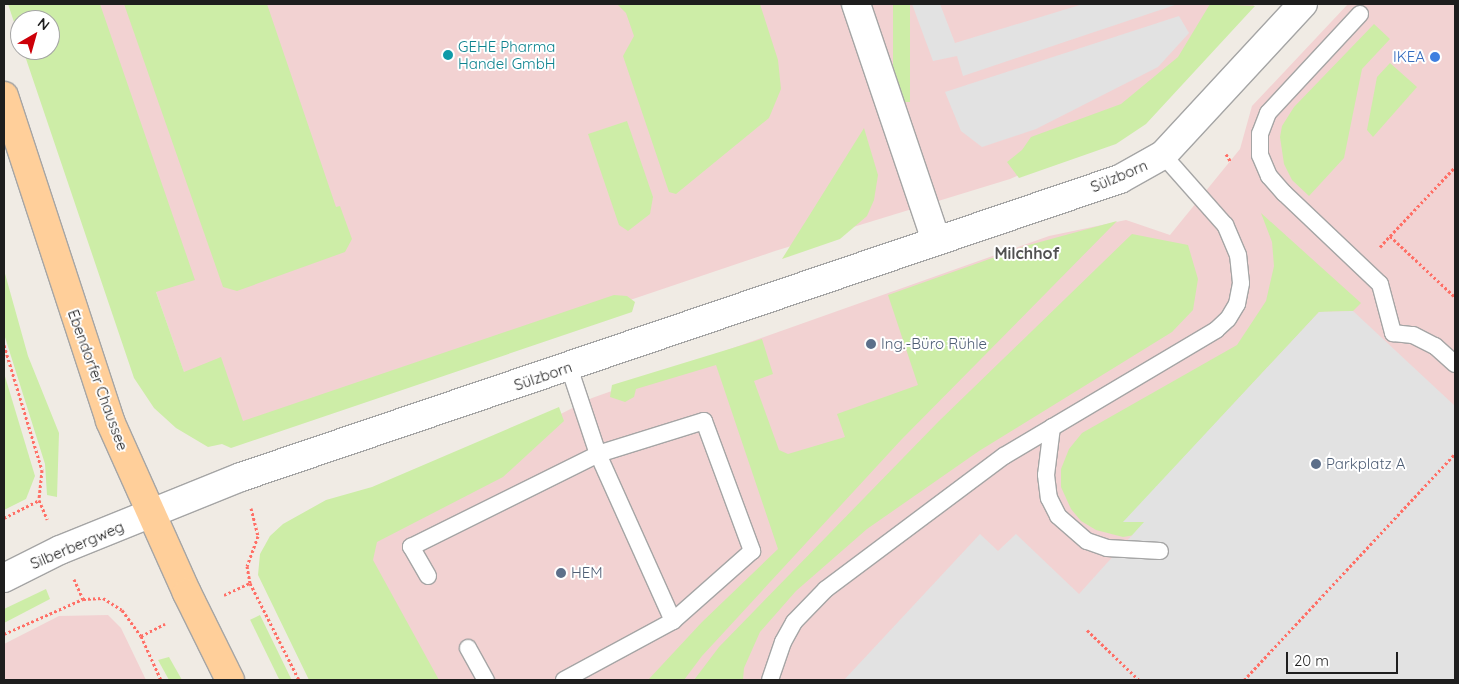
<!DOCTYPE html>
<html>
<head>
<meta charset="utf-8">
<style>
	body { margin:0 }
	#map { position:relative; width:1459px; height:684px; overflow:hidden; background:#f0ebe4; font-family:Quicksand,sans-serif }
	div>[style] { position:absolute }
	.commercial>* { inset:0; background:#f2d2d2 }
	.grass>* { inset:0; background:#cdeda7; transform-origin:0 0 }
	.parking>* { inset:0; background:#e2e2e2 }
	.path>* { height:3px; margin-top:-1.5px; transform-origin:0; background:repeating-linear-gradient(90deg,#ff6f66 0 2.5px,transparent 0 5px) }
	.roads { filter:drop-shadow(1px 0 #a5a5a5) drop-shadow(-1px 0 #a5a5a5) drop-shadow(0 1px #a5a5a5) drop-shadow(0 -1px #a5a5a5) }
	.service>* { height:16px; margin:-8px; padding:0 8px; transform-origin:8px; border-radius:8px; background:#fff }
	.minor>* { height:28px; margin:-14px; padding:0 14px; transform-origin:14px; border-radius:14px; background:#fff }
	.primary>* { height:28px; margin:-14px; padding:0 14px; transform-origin:14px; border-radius:14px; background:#ffcf9a }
	.dots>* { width:14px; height:14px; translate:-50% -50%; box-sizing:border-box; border:2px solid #fff; border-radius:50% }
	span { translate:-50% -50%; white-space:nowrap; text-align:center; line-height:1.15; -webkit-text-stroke:4px #fff; paint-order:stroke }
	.culture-label { font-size:15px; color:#0d838f }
	.left { translate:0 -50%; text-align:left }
	.shop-label { font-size:15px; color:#366cbe }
	.right { translate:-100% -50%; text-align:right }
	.street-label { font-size:15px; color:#1e1e1e }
	.service-label { font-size:15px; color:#4e5e75 }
	.neighbourhood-label { font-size:16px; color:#515151; font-weight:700 }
	.frame { position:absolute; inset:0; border:5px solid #1e1e1e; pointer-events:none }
	.north { position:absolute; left:10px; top:10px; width:50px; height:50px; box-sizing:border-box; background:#fff; border:1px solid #a5a5a5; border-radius:50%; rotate:38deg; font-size:14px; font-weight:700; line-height:20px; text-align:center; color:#1e1e1e }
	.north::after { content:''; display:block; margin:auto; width:18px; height:22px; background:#cd0009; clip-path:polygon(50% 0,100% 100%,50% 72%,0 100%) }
	.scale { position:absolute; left:1286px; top:652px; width:112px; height:22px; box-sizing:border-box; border:2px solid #1e1e1e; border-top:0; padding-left:6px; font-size:15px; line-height:18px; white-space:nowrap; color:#1e1e1e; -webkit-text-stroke:4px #fff; paint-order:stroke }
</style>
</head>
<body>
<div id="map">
	<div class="commercial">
		<div style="clip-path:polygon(56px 4px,1255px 4px,1147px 121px,1010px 179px,775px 251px,242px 431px,204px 430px)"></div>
		<div style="clip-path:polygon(1348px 4px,1455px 4px,1455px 680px,314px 680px,268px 544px,500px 445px,592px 398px,1049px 236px,1126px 220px,1170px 235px,1240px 149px,1252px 106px)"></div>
		<div style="clip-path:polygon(108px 615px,121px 628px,146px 680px,4px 680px,4px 644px,59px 616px)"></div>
	</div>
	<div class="grass">
		<div style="clip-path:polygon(8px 4px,100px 4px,195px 280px,156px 292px,184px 372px,221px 357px,243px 421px,614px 295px,627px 296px,635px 302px,632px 312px,231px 448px,222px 444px,208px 447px,176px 428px,154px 408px,134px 378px,23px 50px,50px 50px,50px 20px,20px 20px,20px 40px)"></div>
		<div style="clip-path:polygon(124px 4px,267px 4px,336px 207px,340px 206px,352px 239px,345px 252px,237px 291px,223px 287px)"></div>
		<div style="clip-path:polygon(617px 4px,760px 4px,778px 60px,781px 89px,769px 118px,676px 194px,669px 192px,623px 56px,634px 36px,626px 13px)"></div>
		<div style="left:893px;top:4px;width:17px;height:98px"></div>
		<div style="clip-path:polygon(1210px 4px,1255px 6px,1146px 124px,1116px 144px,1019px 178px,1007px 162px,1022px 150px,1031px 137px,1121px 104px,1178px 57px)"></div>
		<div style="clip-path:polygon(1374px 24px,1390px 39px,1362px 69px,1344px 158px,1309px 196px,1292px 180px,1284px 164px,1280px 137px,1282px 126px,1294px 107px)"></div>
		<div style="clip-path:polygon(1390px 63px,1417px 87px,1373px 137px,1367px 130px,1377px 77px)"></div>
		<div style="clip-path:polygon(627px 121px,653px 197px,650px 214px,628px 231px,619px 225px,588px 134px)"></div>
		<div style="clip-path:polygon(864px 128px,878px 175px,874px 200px,867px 216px,840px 239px,782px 259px)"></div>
		<div style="clip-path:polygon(1261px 213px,1361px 303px,1353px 311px,1319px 312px,1124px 522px,1148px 522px,1135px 535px,1123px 537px,1096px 530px,1081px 521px,1071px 509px,1061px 487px,1061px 469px,1069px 449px,1082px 433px,1237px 345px,1266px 301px,1274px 266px,1272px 242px)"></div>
		<div style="clip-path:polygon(1117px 221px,901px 440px,702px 656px,684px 680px,648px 680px,702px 622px,778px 549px,716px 365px,636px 389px,634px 397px,625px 402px,610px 397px,612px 385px,762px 339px,773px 374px,754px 381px,779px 450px,788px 454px,845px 437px,837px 414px,918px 385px,888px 295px,1029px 245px)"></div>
		<div style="clip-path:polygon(1132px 234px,1188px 245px,1198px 279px,1193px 310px,1172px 332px,979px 451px,867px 529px,796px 591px,760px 632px,744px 668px,743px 680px,694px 680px,719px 647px,939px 421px)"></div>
		<div style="clip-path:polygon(4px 270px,28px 356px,59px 433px,57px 497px,47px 495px,45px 464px,4px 334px)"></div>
		<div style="clip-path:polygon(4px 373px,35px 476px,26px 499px,4px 510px)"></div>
		<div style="clip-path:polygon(559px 407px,564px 421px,503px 477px,377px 542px,373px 560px,439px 680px,309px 680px,258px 575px,260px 554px,270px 536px,283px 524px,326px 500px,372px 487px)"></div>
		<div style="clip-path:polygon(46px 589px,50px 599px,4px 623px,4px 609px)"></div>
		<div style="left:260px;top:615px;width:72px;height:11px;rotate:64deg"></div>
		<div style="clip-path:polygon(169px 657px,182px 680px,169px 680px,158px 660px)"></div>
	</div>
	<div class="parking">
		<div style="clip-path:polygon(912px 4px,940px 4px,955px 43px,1083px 4px,1178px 4px,963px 76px,957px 56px,933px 61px)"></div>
		<div style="clip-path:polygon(1179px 16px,1189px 33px,1158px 67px,1036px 129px,982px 147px,961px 131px,945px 92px)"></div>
		<div style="clip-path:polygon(1353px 311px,1455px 406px,1455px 680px,844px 680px,980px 534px,998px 551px,1016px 534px,1079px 594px,1144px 522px,1123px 522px,1319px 312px)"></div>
	</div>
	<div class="path">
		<div style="left:1226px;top:154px;width:9px;rotate:58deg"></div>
		<div style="left:1390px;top:236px;width:95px;rotate:-46.7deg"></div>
		<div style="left:1380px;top:247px;width:15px;rotate:-48deg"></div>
		<div style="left:1390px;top:236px;width:89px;rotate:43.2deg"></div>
		<div style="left:4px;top:345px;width:131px;rotate:73.1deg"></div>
		<div style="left:42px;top:470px;width:30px;rotate:96deg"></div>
		<div style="left:39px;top:500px;width:21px;rotate:67deg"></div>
		<div style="left:251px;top:508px;width:29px;rotate:76deg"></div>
		<div style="left:258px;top:536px;width:32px;rotate:110deg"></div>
		<div style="left:247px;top:566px;width:17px;rotate:80deg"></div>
		<div style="left:250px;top:583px;width:109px;rotate:63.2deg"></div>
		<div style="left:4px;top:518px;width:39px;rotate:-27deg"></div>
		<div style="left:74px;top:579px;width:22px;rotate:66deg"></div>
		<div style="left:83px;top:599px;width:20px;rotate:-3deg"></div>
		<div style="left:103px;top:598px;width:22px;rotate:32deg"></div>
		<div style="left:122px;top:610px;width:32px;rotate:54deg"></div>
		<div style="left:141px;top:636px;width:48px;rotate:65.6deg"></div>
		<div style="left:224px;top:595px;width:29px;rotate:-25deg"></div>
		<div style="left:1087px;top:630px;width:72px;rotate:43.9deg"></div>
		<div style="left:4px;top:634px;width:86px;rotate:-23.9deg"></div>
		<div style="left:141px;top:636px;width:27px;rotate:-27deg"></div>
		<div style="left:1244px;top:680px;width:309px;rotate:-47deg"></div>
	</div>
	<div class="roads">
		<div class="service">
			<div style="left:1360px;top:14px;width:135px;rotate:132.9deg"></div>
			<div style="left:1268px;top:113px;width:22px;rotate:111deg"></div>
			<div style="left:1260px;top:134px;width:21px;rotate:90deg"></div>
			<div style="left:1260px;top:155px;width:23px;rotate:67deg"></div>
			<div style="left:1269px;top:176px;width:23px;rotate:49deg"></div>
			<div style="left:1284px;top:193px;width:132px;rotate:43.5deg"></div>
			<div style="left:1380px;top:284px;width:51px;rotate:75.1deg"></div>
			<div style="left:1393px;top:333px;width:20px;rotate:6deg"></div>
			<div style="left:1413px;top:335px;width:25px;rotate:27deg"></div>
			<div style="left:1435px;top:346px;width:27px;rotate:42deg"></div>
			<div style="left:569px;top:367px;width:92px;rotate:71.6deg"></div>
			<div style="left:598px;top:454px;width:183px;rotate:65.8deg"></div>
			<div style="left:1052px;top:427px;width:48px;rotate:97.1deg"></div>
			<div style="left:1046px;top:475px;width:23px;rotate:83deg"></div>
			<div style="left:1049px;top:498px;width:20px;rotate:63deg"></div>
			<div style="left:1058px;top:516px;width:38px;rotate:41deg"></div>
			<div style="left:1087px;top:541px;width:21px;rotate:19deg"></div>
			<div style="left:1107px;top:548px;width:53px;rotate:3.2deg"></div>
			<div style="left:428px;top:576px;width:34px;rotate:-120deg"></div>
			<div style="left:411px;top:547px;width:209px;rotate:-26.4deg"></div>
			<div style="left:598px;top:454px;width:111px;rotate:-17.3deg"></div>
			<div style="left:704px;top:421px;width:139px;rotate:69.7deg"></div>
			<div style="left:752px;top:551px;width:106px;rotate:138.5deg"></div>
			<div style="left:673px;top:621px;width:124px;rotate:151.6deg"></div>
			<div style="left:468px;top:648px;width:37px;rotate:61deg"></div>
			<div style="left:770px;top:680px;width:40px;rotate:-71.1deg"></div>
			<div style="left:783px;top:642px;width:23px;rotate:-61deg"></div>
			<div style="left:794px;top:622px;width:46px;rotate:-45.9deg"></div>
			<div style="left:826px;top:589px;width:222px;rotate:-36.8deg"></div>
			<div style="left:1004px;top:456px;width:247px;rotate:-30.7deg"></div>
			<div style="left:1216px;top:330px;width:16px;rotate:-43deg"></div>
			<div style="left:1228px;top:319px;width:17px;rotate:-59deg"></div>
			<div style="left:1237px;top:304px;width:21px;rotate:-79deg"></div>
			<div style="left:1241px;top:283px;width:28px;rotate:-96deg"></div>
			<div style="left:1238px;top:255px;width:33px;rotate:-113deg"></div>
			<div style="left:1225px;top:225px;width:94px;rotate:-131.5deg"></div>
		</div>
		<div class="minor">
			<div style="left:856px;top:4px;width:250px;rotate:71.3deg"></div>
			<div style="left:4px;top:578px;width:63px;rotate:-26.6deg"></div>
			<div style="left:60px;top:550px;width:195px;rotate:-22deg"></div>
			<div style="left:241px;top:477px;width:928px;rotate:-18.73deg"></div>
			<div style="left:1120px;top:179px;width:49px;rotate:-29.2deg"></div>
			<div style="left:1163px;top:155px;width:206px;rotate:-47.2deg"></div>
		</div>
		<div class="primary">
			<div style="left:4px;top:96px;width:342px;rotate:71.9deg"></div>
			<div style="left:110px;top:421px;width:188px;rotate:65.9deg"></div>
			<div style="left:187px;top:593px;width:97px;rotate:63.7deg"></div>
		</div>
	</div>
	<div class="dots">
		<div style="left:448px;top:55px;background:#0f9aa8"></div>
		<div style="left:1435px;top:57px;background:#3f7fe0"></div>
		<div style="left:871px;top:344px;background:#5c6f8a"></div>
		<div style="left:1316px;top:464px;background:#5c6f8a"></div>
		<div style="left:561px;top:573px;background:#5c6f8a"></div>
	</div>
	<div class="culture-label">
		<span class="left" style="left:458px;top:55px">GEHE Pharma<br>Handel GmbH</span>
	</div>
	<div class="shop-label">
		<span class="right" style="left:1425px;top:57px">IKEA</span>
	</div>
	<div class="street-label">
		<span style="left:1119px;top:176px;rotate:-23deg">Sülzborn</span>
		<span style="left:543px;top:376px;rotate:-19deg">Sülzborn</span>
		<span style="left:98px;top:380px;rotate:70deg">Ebendorfer Chaussee</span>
		<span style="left:77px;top:545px;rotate:-23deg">Silberbergweg</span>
	</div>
	<div class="service-label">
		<span class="left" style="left:881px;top:344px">Ing.-Büro Rühle</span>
		<span class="left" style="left:1326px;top:464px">Parkplatz A</span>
		<span class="left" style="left:571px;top:573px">HEM</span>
	</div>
	<div class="neighbourhood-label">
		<span style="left:1027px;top:253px">Milchhof</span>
	</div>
	<div class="frame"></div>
	<div class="north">N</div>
	<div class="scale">20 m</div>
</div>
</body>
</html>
